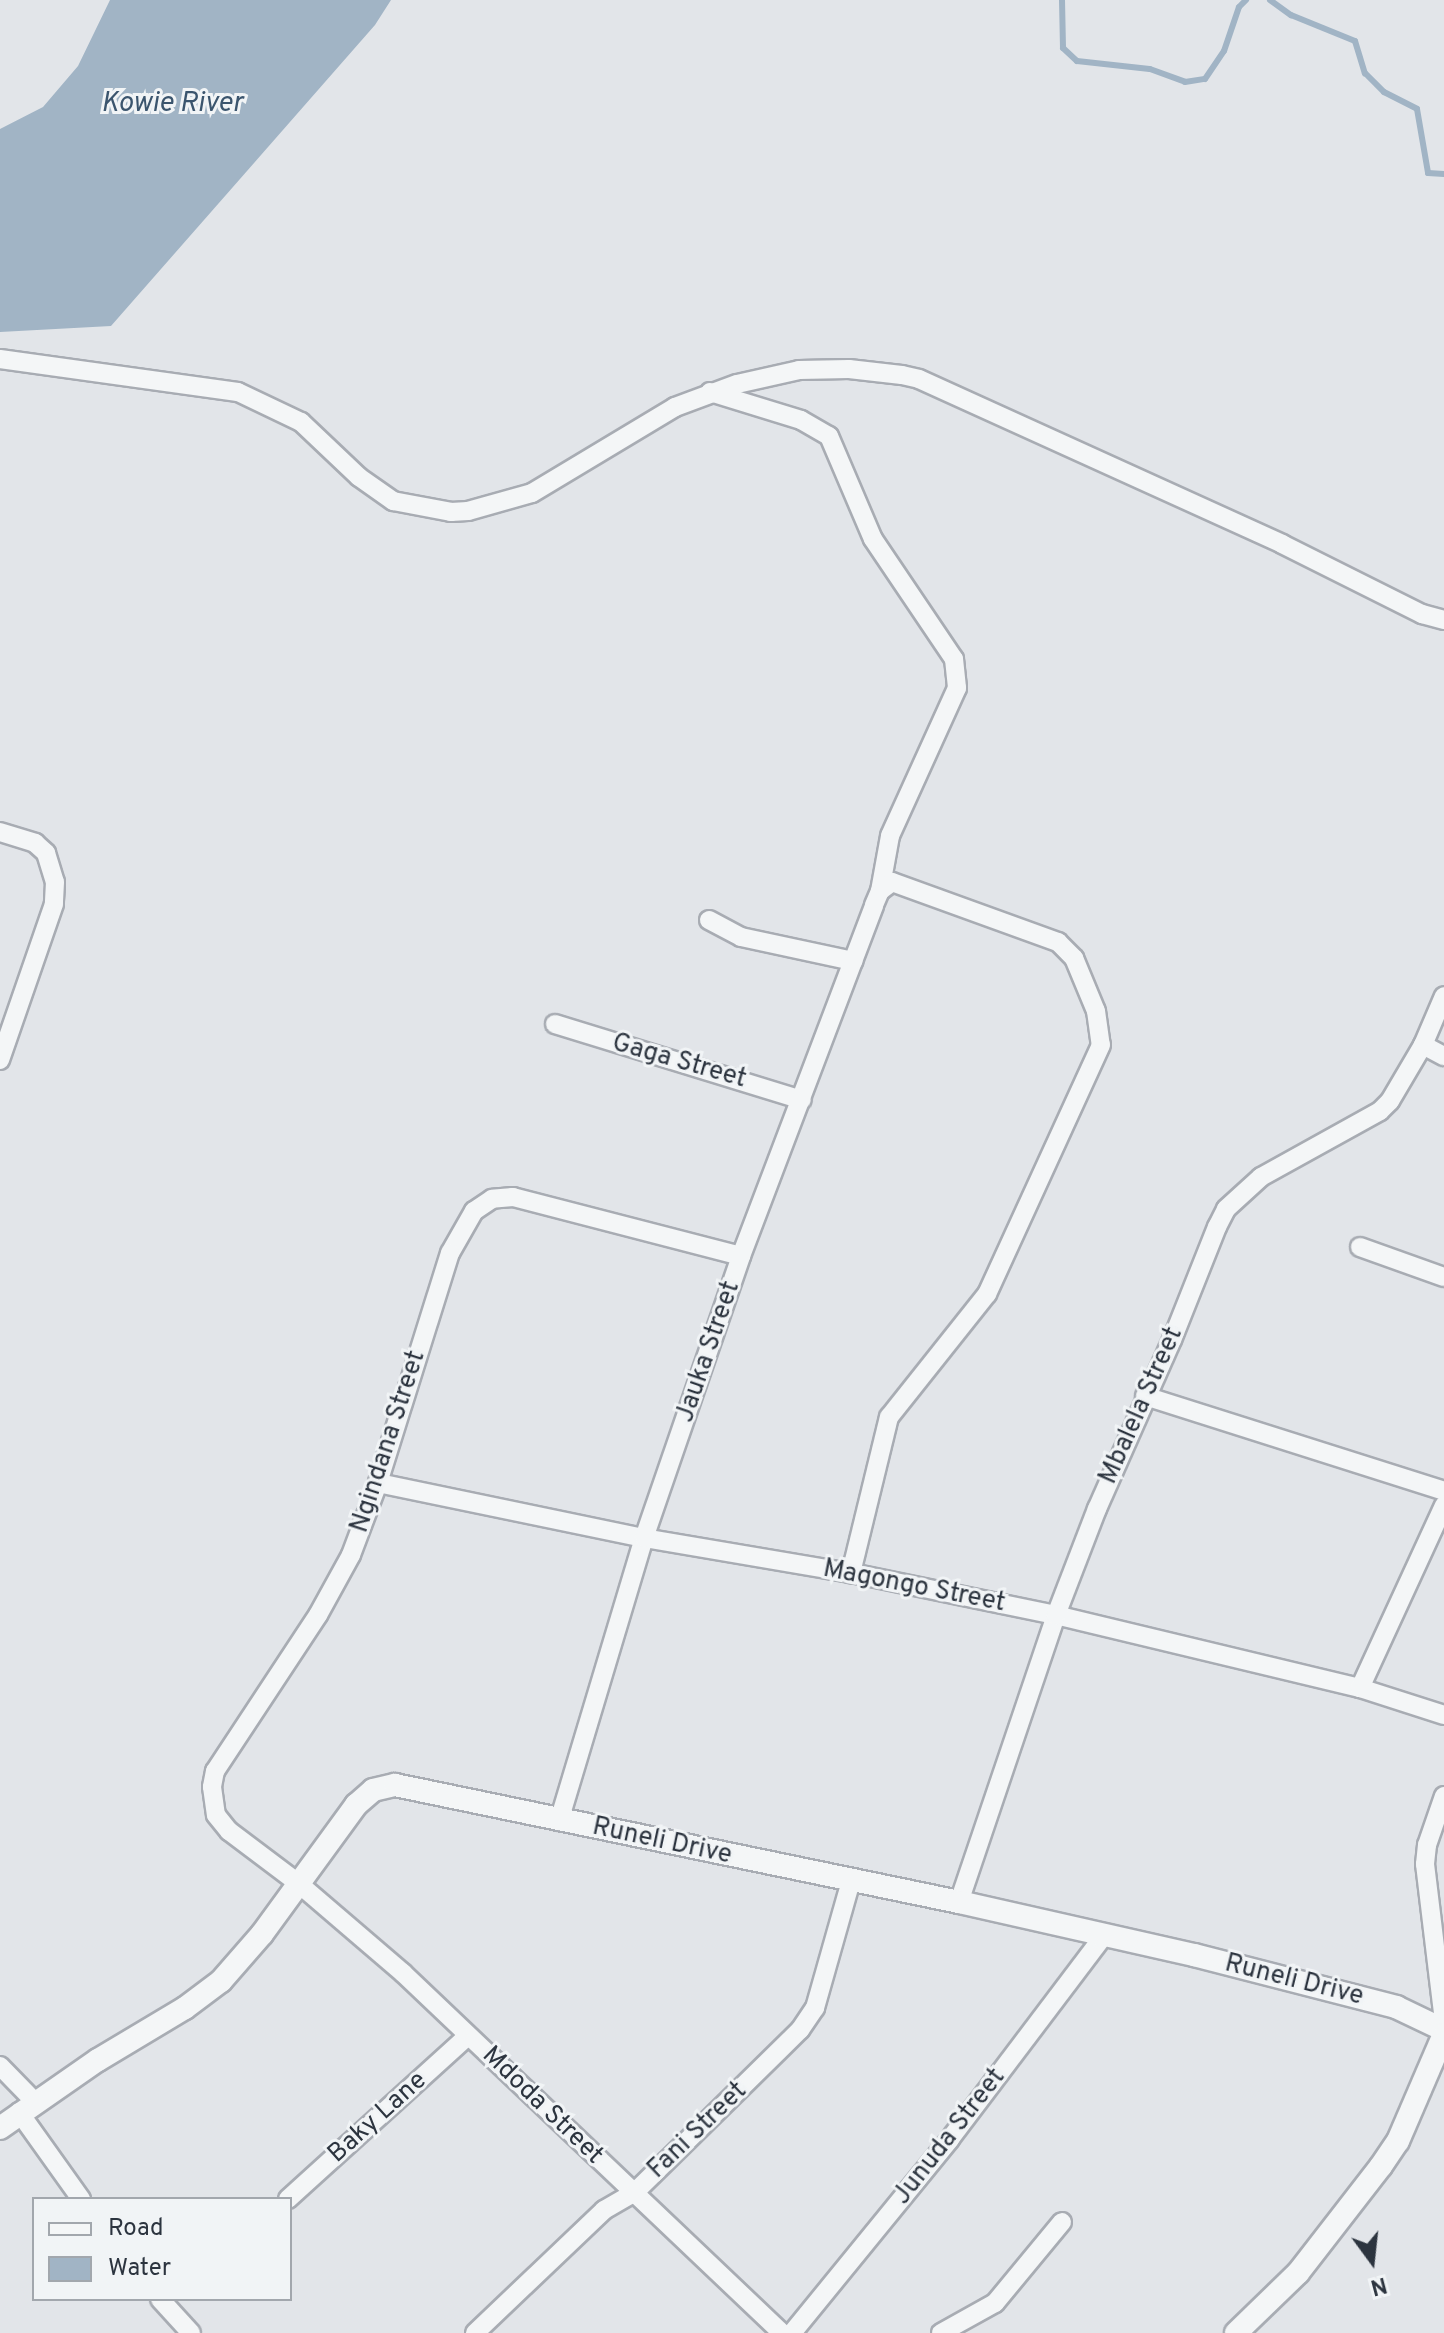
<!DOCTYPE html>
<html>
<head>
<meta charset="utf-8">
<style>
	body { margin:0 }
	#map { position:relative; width:1444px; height:2333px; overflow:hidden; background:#e2e5e9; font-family:Overpass,sans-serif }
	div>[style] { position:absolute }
	.water>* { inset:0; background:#a1b4c5 }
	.stream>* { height:6px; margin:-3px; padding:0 3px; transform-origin:3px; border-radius:3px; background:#a1b4c5 }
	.roads { filter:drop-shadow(2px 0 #a8acb3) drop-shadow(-2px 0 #a8acb3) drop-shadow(0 2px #a8acb3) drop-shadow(0 -2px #a8acb3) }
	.minor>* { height:18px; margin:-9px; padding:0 9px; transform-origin:9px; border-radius:9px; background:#f4f6f7 }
	.tertiary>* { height:22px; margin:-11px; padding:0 11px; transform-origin:11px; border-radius:11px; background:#f4f6f7 }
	span { translate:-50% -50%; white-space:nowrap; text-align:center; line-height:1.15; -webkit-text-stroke:6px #f1f4f6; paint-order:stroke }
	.street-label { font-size:26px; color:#2c343f }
	.water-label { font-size:28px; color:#3b556e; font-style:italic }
	.legend { position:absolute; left:32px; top:2197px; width:260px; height:104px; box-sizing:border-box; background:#f1f4f6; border:2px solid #a2a7ad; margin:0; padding:10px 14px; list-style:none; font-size:24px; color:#2c343f }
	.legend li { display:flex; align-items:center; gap:16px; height:40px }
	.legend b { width:40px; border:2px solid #a2a7ad }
	.north { position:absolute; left:1332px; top:2221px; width:80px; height:80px; -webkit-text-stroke:6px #f1f4f6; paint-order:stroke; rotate:165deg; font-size:22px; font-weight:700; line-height:32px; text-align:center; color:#2c343f }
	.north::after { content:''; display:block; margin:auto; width:28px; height:36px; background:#2c343f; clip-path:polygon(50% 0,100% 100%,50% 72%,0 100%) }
</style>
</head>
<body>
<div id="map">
	<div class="water">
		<div style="clip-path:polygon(110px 0,391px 0,375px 25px,111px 326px,0 332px,0 129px,43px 107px,78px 66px)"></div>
	</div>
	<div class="stream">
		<div style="left:1062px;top:0;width:48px;rotate:88.8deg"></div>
		<div style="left:1063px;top:48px;width:19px;rotate:43deg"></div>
		<div style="left:1077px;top:61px;width:73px;rotate:6.3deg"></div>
		<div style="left:1150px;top:69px;width:37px;rotate:20deg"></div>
		<div style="left:1185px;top:82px;width:20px;rotate:-9deg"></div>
		<div style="left:1205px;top:79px;width:34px;rotate:-56deg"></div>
		<div style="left:1224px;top:51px;width:46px;rotate:-71.2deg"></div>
		<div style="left:1239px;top:7px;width:10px;rotate:-45deg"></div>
		<div style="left:1270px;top:0;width:26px;rotate:36deg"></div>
		<div style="left:1291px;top:15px;width:69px;rotate:22.1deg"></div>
		<div style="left:1355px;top:41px;width:34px;rotate:73deg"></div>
		<div style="left:1365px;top:73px;width:27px;rotate:45deg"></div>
		<div style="left:1384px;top:92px;width:37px;rotate:27deg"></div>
		<div style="left:1417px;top:109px;width:65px;rotate:80.2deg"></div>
		<div style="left:1428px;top:173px;width:16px;rotate:4deg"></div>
	</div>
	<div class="roads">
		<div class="minor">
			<div style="left:0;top:359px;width:240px;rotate:7.9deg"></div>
			<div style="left:238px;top:392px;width:70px;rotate:25.5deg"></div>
			<div style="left:301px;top:422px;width:80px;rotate:43.5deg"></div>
			<div style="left:359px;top:477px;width:42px;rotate:35.2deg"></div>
			<div style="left:393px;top:501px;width:59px;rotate:10.7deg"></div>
			<div style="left:451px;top:512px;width:17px;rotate:-3deg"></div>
			<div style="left:468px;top:511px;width:66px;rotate:-15.7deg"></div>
			<div style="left:532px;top:493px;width:167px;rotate:-31deg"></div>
			<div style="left:675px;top:407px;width:66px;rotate:-20.4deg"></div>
			<div style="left:737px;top:384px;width:64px;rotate:-12.7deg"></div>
			<div style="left:799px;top:370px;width:50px;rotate:-1.1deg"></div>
			<div style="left:849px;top:369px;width:53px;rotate:6.5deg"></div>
			<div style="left:902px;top:375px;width:17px;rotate:13deg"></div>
			<div style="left:919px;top:379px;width:399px;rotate:24.4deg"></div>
			<div style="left:1282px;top:544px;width:157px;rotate:26.6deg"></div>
			<div style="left:1422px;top:614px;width:23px;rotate:15deg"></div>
			<div style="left:710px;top:392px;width:95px;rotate:17.1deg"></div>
			<div style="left:801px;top:420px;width:32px;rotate:30deg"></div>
			<div style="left:829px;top:436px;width:112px;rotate:66.9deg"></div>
			<div style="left:873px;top:539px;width:145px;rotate:56deg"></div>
			<div style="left:954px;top:659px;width:29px;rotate:84deg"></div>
			<div style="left:957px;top:688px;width:162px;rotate:114.4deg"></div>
			<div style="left:890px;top:836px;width:56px;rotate:100.3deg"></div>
			<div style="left:0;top:832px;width:37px;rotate:17deg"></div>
			<div style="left:35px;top:843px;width:15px;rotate:42deg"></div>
			<div style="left:46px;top:853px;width:30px;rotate:73deg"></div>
			<div style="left:55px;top:882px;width:22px;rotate:93deg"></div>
			<div style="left:54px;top:904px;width:165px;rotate:109.1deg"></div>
			<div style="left:709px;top:920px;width:36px;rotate:28deg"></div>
			<div style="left:741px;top:937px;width:115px;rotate:12.1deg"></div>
			<div style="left:555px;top:1024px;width:258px;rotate:17.1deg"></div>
			<div style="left:1423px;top:1045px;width:24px;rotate:28deg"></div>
			<div style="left:1360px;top:1247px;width:89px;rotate:19.7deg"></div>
			<div style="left:741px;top:1256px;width:236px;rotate:-165.5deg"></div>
			<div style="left:513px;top:1197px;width:21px;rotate:175deg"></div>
			<div style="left:492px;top:1199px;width:22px;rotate:146deg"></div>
			<div style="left:474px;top:1211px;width:48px;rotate:119.7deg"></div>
			<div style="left:450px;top:1253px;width:241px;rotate:107.4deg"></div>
			<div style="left:378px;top:1483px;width:77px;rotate:110.6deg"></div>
			<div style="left:351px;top:1555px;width:68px;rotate:118.8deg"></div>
			<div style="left:318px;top:1615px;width:187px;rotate:123.4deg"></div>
			<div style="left:215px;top:1771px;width:16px;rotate:101deg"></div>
			<div style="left:212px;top:1787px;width:28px;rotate:82deg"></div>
			<div style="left:216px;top:1815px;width:21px;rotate:51deg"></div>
			<div style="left:229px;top:1831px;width:86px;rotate:37deg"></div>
			<div style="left:298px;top:1883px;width:138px;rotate:40.6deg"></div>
			<div style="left:403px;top:1973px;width:523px;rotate:43.53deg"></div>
			<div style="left:1145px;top:1396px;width:314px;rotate:17.6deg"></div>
			<div style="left:378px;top:1483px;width:272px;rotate:11.7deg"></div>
			<div style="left:644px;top:1538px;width:210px;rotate:9.6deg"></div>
			<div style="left:851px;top:1573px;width:209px;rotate:11.6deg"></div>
			<div style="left:1056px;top:1615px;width:313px;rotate:13.5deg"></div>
			<div style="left:1360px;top:1688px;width:88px;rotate:17.8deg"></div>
			<div style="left:1360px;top:1688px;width:201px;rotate:-65.3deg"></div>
			<div style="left:1444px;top:1796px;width:52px;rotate:109.1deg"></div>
			<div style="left:1427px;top:1845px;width:19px;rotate:96deg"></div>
			<div style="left:1425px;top:1864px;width:158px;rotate:83.1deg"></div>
			<div style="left:559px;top:1821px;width:295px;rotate:-73.3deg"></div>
			<div style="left:644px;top:1538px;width:298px;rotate:-71deg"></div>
			<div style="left:741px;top:1256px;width:375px;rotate:-69.2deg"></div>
			<div style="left:874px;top:905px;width:15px;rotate:-67deg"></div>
			<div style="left:880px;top:891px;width:15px;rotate:-37deg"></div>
			<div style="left:892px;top:882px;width:177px;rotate:19.9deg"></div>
			<div style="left:1058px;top:942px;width:23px;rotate:45deg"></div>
			<div style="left:1074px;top:958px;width:57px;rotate:67.5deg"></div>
			<div style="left:1096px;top:1011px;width:34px;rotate:82deg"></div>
			<div style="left:1101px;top:1045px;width:274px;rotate:114.6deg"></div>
			<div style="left:987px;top:1294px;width:157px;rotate:128.5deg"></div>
			<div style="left:889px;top:1417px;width:161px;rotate:103.7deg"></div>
			<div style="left:959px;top:1902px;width:303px;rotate:-71.3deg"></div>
			<div style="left:1056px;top:1615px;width:114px;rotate:-68.9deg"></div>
			<div style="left:1097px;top:1509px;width:185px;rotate:-66.1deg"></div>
			<div style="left:1172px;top:1340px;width:122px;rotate:-68.3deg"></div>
			<div style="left:1217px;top:1227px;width:20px;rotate:-63deg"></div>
			<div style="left:1226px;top:1209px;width:47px;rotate:-42.4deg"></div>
			<div style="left:1261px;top:1177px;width:136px;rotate:-29deg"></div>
			<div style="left:1380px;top:1111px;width:14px;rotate:-45deg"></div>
			<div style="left:1390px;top:1101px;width:65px;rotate:-59.5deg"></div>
			<div style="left:1423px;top:1045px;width:53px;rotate:-66.8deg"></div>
			<div style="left:0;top:2066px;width:50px;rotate:45.8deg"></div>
			<div style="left:19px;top:2112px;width:107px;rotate:54.5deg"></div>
			<div style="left:288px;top:2199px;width:243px;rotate:-42.2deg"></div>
			<div style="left:160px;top:2299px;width:46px;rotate:47.6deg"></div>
			<div style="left:475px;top:2333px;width:178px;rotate:-43.6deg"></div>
			<div style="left:604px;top:2210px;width:34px;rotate:-30deg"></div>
			<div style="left:634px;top:2193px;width:233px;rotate:-44.5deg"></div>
			<div style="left:800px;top:2030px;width:27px;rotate:-56deg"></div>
			<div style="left:815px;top:2008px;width:132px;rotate:-74.2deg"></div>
			<div style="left:792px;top:2333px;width:250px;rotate:-50.8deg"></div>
			<div style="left:950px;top:2139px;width:253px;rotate:-52.9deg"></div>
			<div style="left:941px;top:2333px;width:62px;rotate:-29.1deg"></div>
			<div style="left:995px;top:2303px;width:105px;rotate:-50.4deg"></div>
		</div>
		<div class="tertiary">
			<div style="left:0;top:2128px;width:119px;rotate:-34.8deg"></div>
			<div style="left:98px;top:2060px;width:101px;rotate:-30.9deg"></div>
			<div style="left:185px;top:2008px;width:45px;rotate:-36.9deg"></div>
			<div style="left:221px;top:1981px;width:62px;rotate:-48.9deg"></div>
			<div style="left:262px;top:1934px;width:160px;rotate:-53.9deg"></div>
			<div style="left:356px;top:1805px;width:23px;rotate:-41deg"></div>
			<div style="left:373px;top:1790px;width:23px;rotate:-13deg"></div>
			<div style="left:395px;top:1785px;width:576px;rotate:11.72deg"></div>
			<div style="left:959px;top:1902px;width:241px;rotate:12.7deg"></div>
			<div style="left:1194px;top:1955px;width:209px;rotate:14.4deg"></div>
			<div style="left:1396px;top:2007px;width:53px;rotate:25.6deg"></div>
			<div style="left:1236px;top:2333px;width:86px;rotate:-44.1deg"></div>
			<div style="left:1298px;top:2273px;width:135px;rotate:-52.2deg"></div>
			<div style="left:1381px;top:2166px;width:30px;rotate:-56deg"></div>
			<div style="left:1398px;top:2141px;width:116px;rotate:-66.7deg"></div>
		</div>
	</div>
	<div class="street-label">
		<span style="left:679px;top:1062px;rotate:16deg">Gaga Street</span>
		<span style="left:709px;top:1352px;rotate:-71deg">Jauka Street</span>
		<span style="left:1142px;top:1406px;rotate:-66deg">Mbalela Street</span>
		<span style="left:389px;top:1442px;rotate:-72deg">Ngindana Street</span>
		<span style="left:914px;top:1587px;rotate:11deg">Magongo Street</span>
		<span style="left:662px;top:1842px;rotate:12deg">Runeli Drive</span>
		<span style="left:1294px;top:1981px;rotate:14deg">Runeli Drive</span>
		<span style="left:542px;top:2106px;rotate:44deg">Mdoda Street</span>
		<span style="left:378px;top:2118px;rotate:-42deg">Baky Lane</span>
		<span style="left:698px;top:2131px;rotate:-44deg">Fani Street</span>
		<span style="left:950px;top:2137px;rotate:-52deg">Junuda Street</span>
	</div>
	<div class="water-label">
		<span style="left:172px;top:104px">Kowie River</span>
	</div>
	<ul class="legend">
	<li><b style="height:10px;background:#f4f6f7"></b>Road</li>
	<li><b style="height:22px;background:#a1b4c5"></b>Water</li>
	</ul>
	<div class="north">N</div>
</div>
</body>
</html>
